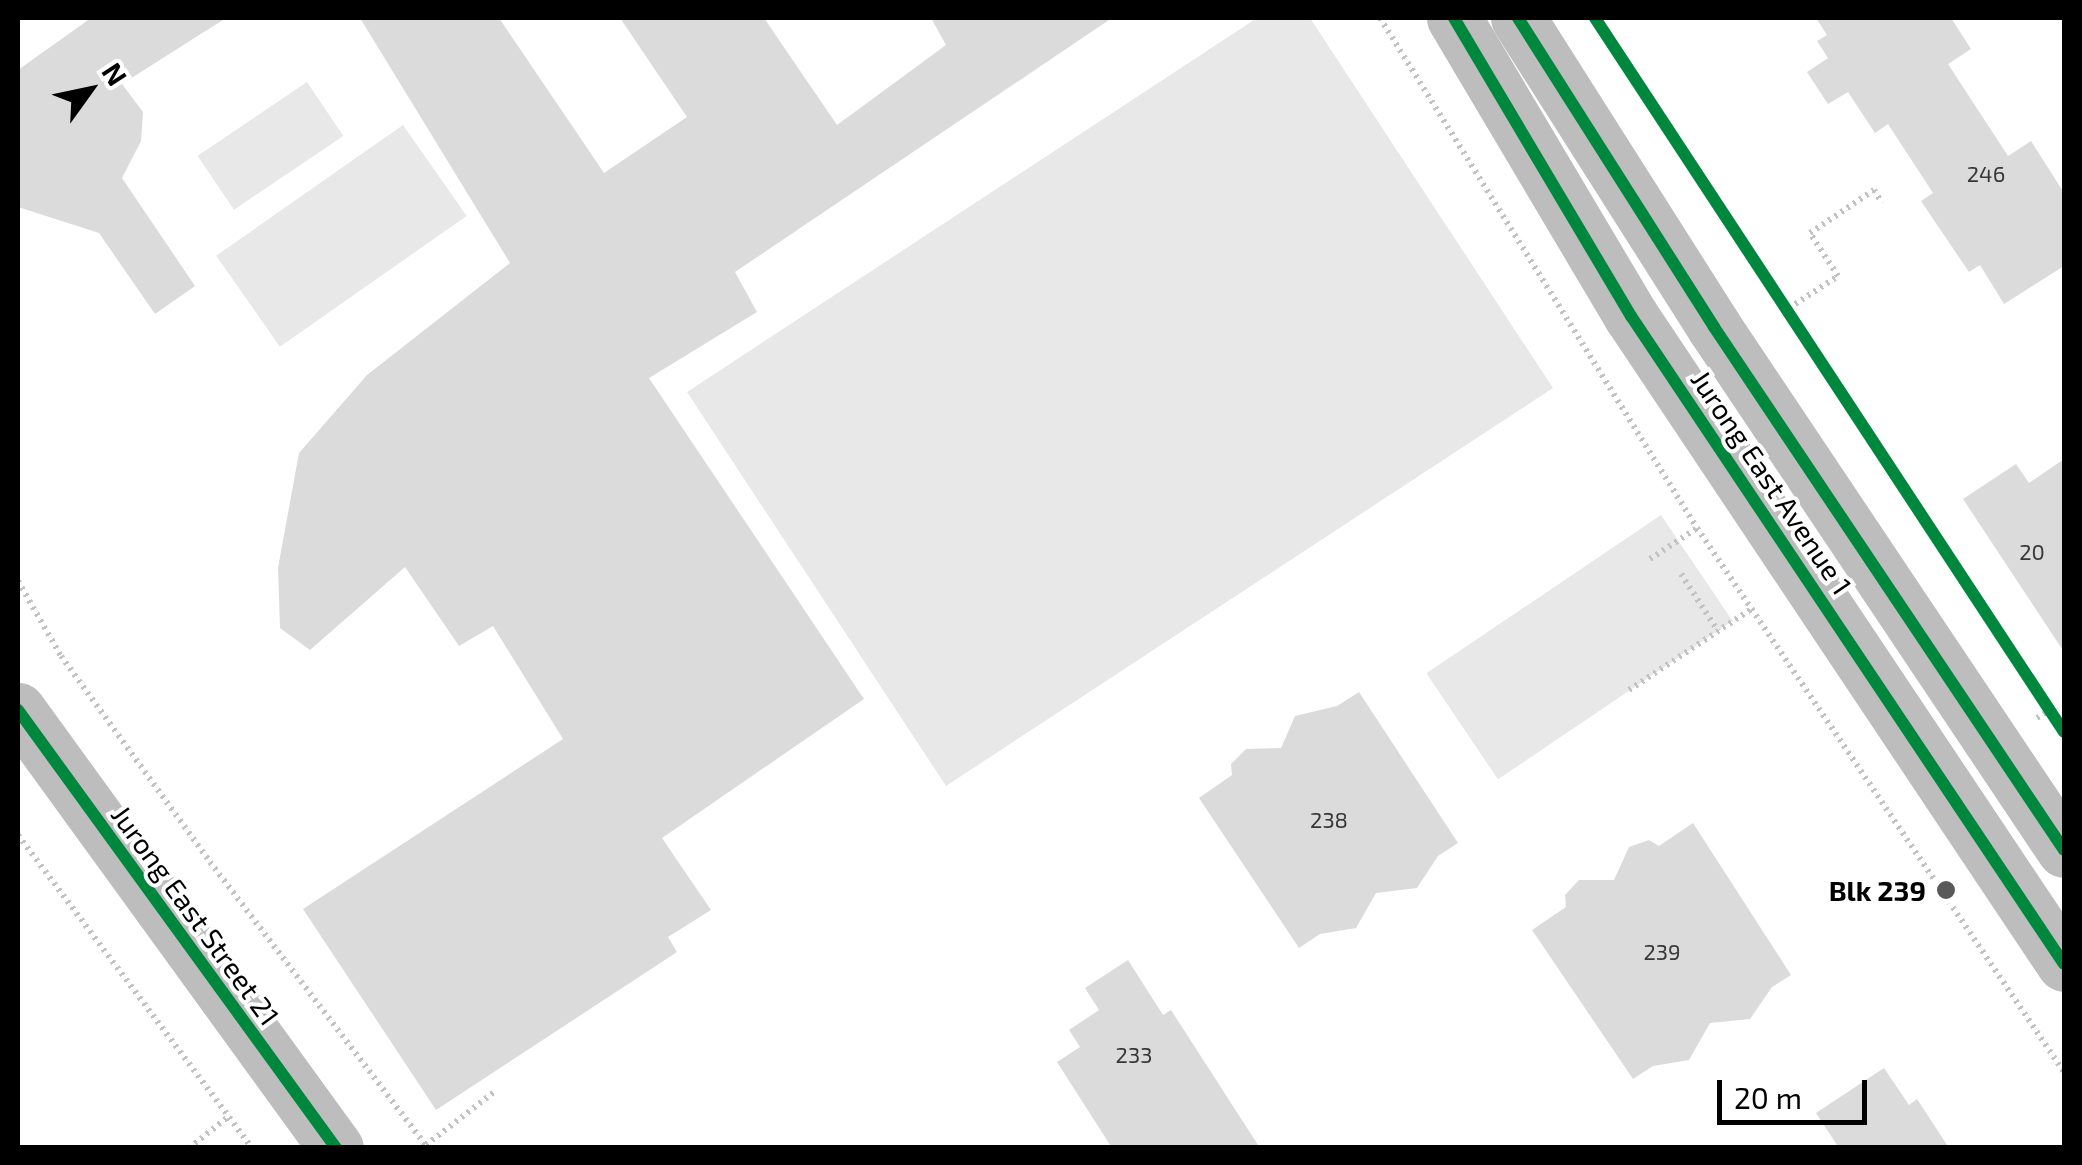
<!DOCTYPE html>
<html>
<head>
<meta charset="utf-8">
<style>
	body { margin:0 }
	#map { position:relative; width:2082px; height:1165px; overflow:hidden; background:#fff; font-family:"Exo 2",sans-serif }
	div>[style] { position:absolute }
	.green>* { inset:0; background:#e8e8e8; transform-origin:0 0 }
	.building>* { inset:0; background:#dbdbdb }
	.path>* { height:6px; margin-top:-3px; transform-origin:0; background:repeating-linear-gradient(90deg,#c2c2c2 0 2.5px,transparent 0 7.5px) }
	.minor>* { height:55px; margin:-27.5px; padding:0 27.5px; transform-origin:27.5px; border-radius:27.5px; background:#bdbdbd }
	.tertiary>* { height:55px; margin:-27.5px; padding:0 27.5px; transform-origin:27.5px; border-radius:27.5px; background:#bdbdbd }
	.cycleway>* { height:12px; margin:-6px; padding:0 6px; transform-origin:6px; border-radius:6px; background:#00873e }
	.dots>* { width:28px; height:28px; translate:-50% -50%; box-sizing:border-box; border:5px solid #fff; border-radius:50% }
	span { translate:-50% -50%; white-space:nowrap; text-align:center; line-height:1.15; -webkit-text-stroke:8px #fff; paint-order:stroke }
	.number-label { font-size:22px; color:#373737 }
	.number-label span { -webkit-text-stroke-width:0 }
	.street-label { font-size:28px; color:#000 }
	.poi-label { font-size:28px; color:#000; font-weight:700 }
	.right { translate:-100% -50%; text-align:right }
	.frame { position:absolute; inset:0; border:20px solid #000; pointer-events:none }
	.north { position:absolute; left:40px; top:40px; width:100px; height:100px; -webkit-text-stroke:8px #fff; paint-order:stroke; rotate:57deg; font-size:28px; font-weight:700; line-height:40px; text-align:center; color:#000 }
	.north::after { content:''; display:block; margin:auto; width:35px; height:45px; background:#000; clip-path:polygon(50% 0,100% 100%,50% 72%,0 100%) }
	.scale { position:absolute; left:1717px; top:1080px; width:150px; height:45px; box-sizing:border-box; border:5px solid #000; border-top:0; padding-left:12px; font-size:30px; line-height:35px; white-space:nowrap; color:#000; -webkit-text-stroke:8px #fff; paint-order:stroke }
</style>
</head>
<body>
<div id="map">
	<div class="green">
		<div style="clip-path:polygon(1257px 18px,1310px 18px,1553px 388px,946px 786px,687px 392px)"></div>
		<div style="left:307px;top:82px;width:65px;height:132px;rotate:56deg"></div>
		<div style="left:403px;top:125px;width:111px;height:228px;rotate:55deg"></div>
		<div style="left:1661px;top:515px;width:128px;height:283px;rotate:56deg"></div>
	</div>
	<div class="building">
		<div style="clip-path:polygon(91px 18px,226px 18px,122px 84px,143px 112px,141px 141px,122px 178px,195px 286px,155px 314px,99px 233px,18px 207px,18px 70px)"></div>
		<div style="clip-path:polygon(360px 18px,499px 18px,604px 173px,687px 117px,620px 18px,764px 18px,837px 125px,946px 45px,931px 18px,1112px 18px,735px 272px,757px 312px,649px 378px,864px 699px,662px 838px,711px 910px,668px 937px,677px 952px,436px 1110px,303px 909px,563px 739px,493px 626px,459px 646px,405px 567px,310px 650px,280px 628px,278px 568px,299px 453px,367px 375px,510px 263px)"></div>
		<div style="clip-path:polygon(1816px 18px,1951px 18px,1971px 49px,1948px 64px,2008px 156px,2031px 141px,2064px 193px,2064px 266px,2004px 304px,1980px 265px,1969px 272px,1921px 201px,1933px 193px,1888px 124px,1875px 133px,1848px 92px,1828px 104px,1807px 72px,1828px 58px,1817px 41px,1827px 35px)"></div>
		<div style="clip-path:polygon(2064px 459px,2064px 652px,1963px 499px,2016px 464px,2029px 483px)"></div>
		<div style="clip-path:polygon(1359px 692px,1458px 843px,1438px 856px,1417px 888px,1376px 893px,1356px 928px,1320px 934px,1299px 948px,1199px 798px,1232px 775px,1231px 764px,1246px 749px,1281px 748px,1295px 716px,1337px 706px)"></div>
		<div style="clip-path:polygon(1693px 823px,1791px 975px,1772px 987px,1750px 1019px,1710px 1023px,1689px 1060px,1653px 1066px,1633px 1079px,1532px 930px,1566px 907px,1565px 895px,1579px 880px,1614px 880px,1629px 847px,1649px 840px,1659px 846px)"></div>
		<div style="clip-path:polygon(1128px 960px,1163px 1015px,1171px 1010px,1260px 1148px,1112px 1148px,1057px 1062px,1080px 1047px,1069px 1030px,1099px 1010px,1085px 988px)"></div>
		<div style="clip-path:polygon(1884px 1068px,1909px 1105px,1917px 1099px,1949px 1148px,1839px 1148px,1816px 1113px)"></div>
	</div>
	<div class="path">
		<div style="left:1380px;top:18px;width:600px;rotate:58.14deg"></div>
		<div style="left:1697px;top:528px;width:656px;rotate:56deg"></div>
		<div style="left:1789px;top:308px;width:59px;rotate:-33.1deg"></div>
		<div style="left:1838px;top:276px;width:51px;rotate:-123.1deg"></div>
		<div style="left:1810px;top:233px;width:77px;rotate:-33.9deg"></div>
		<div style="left:1874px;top:190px;width:15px;rotate:58deg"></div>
		<div style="left:1650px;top:559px;width:56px;rotate:-33.4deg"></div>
		<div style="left:1681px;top:574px;width:68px;rotate:57deg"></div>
		<div style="left:18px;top:581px;width:86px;rotate:60.2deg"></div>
		<div style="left:61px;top:656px;width:254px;rotate:54.1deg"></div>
		<div style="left:210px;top:862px;width:360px;rotate:52.7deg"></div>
		<div style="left:1629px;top:690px;width:149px;rotate:-33.5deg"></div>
		<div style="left:2037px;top:718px;width:15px;rotate:-32deg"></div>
		<div style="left:18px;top:835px;width:391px;rotate:53.2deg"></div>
		<div style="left:426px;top:1145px;width:86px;rotate:-37.9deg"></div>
		<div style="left:189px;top:1148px;width:50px;rotate:-38.5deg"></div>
	</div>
	<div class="minor">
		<div style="left:18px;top:710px;width:541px;rotate:54.02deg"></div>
	</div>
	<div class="tertiary">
		<div style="left:1454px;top:18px;width:347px;rotate:59.3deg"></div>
		<div style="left:1631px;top:316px;width:779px;rotate:56.25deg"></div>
		<div style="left:1518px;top:18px;width:366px;rotate:57.6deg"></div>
		<div style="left:1714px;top:327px;width:629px;rotate:56.21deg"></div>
	</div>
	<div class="cycleway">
		<div style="left:1454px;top:18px;width:347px;rotate:59.3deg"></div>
		<div style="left:1631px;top:316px;width:779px;rotate:56.25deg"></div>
		<div style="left:1518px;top:18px;width:366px;rotate:57.6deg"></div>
		<div style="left:1714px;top:327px;width:629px;rotate:56.21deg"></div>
		<div style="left:1595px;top:18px;width:854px;rotate:56.7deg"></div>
		<div style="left:18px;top:710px;width:541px;rotate:54.02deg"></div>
	</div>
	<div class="dots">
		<div style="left:1946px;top:890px;background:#595959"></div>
	</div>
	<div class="number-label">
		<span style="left:1986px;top:174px">246</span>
		<span style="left:2032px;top:552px">20</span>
		<span style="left:1329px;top:820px">238</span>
		<span style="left:1662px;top:952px">239</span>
		<span style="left:1134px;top:1055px">233</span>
	</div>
	<div class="street-label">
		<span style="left:1772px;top:482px;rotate:56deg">Jurong East Avenue 1</span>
		<span style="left:196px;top:915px;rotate:54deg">Jurong East Street 21</span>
	</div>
	<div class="poi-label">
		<span class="right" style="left:1926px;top:890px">Blk 239</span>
	</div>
	<div class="frame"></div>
	<div class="north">N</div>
	<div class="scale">20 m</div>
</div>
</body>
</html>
